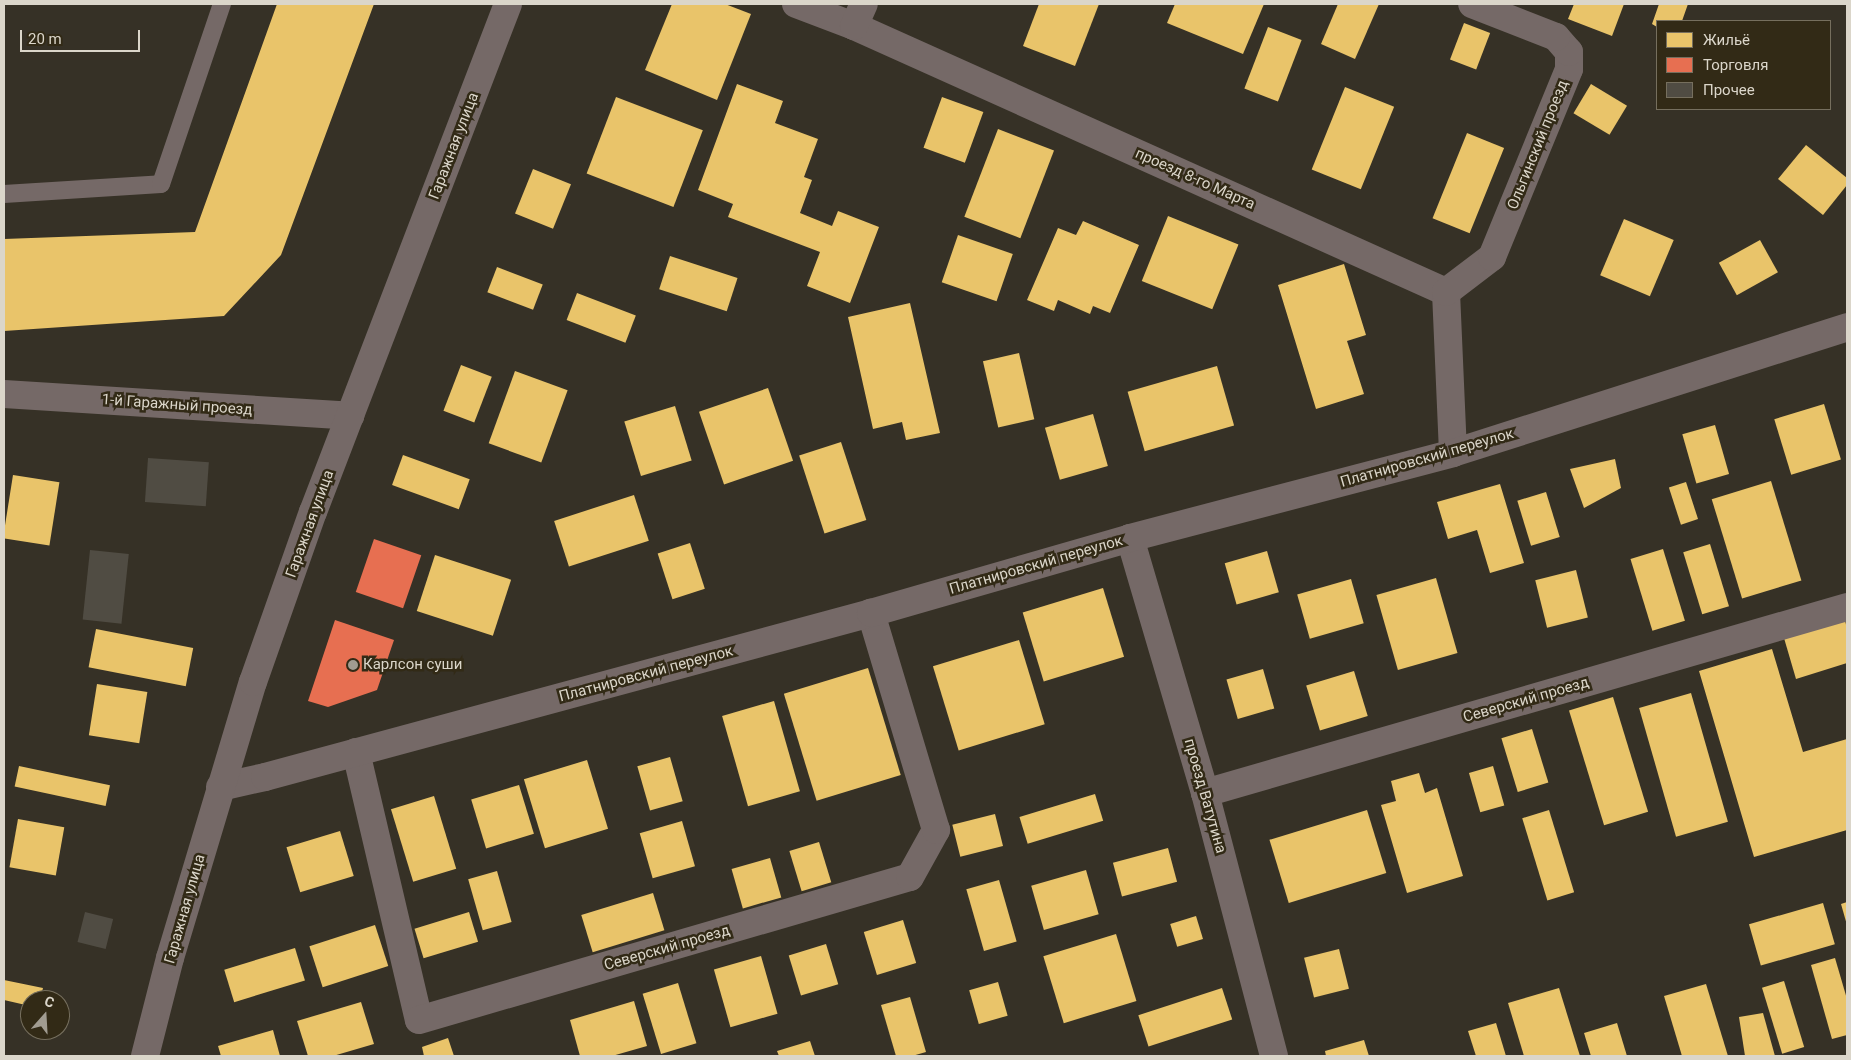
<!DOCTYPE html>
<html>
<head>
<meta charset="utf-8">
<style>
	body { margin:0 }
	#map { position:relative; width:1851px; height:1060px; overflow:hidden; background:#363126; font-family:Roboto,sans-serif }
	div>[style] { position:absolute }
	.homes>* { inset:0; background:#e9c46a; transform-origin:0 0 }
	.shops>* { inset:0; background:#e76f51; transform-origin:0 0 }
	.building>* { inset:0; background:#504c43; transform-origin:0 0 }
	.service>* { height:18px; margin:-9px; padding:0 9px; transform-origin:9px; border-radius:9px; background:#756967 }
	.minor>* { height:28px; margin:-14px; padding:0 14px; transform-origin:14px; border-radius:14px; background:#756967 }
	.tertiary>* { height:28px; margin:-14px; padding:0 14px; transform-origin:14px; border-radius:14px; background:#756967 }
	.dots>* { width:14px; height:14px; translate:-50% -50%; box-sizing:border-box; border:2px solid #322a16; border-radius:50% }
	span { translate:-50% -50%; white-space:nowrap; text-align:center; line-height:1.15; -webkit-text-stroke:5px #322a16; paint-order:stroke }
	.street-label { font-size:15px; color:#dbd6ca }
	.poi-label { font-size:15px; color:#dbd6ca }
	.left { translate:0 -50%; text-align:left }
	.frame { position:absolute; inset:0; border:5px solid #dbd6ca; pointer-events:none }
	.legend { position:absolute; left:1656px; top:20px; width:175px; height:90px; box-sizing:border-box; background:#322a16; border:1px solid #766f5e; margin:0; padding:6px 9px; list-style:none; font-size:15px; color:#dbd6ca }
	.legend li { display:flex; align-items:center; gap:10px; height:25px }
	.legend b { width:25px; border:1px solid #766f5e }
	.north { position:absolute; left:20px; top:990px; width:50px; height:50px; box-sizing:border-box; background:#322a16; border:1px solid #766f5e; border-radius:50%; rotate:19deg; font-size:14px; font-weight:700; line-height:20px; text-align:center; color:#dbd6ca }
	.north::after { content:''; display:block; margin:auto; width:18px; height:22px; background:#a19c91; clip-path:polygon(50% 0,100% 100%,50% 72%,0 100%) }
	.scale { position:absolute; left:20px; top:30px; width:120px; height:22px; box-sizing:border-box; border:2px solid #dbd6ca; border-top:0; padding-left:6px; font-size:15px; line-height:18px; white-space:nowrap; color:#dbd6ca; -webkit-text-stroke:4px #322a16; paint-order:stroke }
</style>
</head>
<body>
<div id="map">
	<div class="homes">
		<div style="clip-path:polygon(277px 4px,374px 4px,281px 255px,224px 316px,4px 331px,4px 239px,195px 232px)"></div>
		<div style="clip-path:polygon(672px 4px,725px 4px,751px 14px,717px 100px,645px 70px)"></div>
		<div style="clip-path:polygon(1039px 4px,1099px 4px,1075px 66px,1023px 46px)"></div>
		<div style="clip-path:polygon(1175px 4px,1264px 4px,1243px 54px,1167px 23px)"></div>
		<div style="clip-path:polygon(1338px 4px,1379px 4px,1355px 59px,1321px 44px)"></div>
		<div style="clip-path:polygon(1574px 4px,1624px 4px,1612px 36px,1568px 19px)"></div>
		<div style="clip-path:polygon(1659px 4px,1688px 4px,1682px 21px,1657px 21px,1657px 27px,1652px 24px)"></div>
		<div style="left:1464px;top:23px;width:28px;height:39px;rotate:21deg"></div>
		<div style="left:1268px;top:27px;width:36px;height:66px;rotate:21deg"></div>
		<div style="clip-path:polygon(737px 84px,783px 101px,775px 123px,818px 139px,804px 177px,812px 180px,800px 213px,832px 226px,838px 211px,879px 227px,850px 303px,807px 286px,820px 252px,728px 217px,733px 204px,698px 190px)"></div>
		<div style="left:1591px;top:84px;width:42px;height:34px;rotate:31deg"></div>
		<div style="left:1345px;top:87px;width:53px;height:89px;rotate:22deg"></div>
		<div style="left:616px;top:97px;width:93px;height:82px;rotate:21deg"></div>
		<div style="left:942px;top:97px;width:44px;height:54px;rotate:20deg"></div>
		<div style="left:998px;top:129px;width:60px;height:94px;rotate:21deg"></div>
		<div style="left:1467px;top:133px;width:40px;height:92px;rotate:22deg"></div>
		<div style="clip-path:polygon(1806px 145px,1847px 178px,1847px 185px,1823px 215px,1778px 179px)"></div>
		<div style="left:533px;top:169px;width:41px;height:48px;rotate:22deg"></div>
		<div style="left:1168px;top:216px;width:76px;height:70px;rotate:22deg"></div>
		<div style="left:1624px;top:219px;width:54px;height:61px;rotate:23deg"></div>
		<div style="clip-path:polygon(1083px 221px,1139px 245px,1110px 313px,1093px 306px,1090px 314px,1058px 300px,1054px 311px,1027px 300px,1058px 228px,1076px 235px)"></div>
		<div style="left:958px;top:235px;width:58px;height:50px;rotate:19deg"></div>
		<div style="left:1760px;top:240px;width:37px;height:47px;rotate:61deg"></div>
		<div style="left:670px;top:256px;width:71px;height:35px;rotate:18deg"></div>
		<div style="clip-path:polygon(1344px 264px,1366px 335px,1347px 341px,1364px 394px,1316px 409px,1278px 285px)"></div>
		<div style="left:497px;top:267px;width:49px;height:27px;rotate:21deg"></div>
		<div style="left:577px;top:293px;width:63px;height:29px;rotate:21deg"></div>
		<div style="clip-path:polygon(910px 303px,940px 433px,906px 440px,902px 422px,873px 429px,848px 317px)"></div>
		<div style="left:1019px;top:353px;width:68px;height:37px;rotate:77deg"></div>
		<div style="left:461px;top:365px;width:33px;height:49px;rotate:21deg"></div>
		<div style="left:1217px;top:366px;width:62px;height:93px;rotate:74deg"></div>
		<div style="left:515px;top:371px;width:56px;height:77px;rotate:20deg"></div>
		<div style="left:768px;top:388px;width:77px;height:73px;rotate:71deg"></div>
		<div style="left:1824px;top:404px;width:58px;height:52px;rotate:73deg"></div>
		<div style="left:675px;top:406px;width:57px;height:53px;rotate:73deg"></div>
		<div style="left:1093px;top:414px;width:54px;height:50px;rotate:74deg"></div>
		<div style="left:1715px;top:425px;width:51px;height:34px;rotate:74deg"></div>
		<div style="left:841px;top:442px;width:82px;height:44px;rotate:72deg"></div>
		<div style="left:403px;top:455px;width:71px;height:32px;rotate:20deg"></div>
		<div style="clip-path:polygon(1615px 459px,1621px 488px,1584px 508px,1570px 469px)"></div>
		<div style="left:13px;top:475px;width:47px;height:64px;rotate:9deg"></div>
		<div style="left:1771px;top:481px;width:104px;height:62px;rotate:73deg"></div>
		<div style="left:1686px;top:482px;width:39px;height:18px;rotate:72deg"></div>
		<div style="clip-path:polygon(1500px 484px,1524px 563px,1490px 573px,1477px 530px,1448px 539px,1437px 502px)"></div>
		<div style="left:1546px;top:492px;width:47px;height:30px;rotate:73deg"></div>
		<div style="left:634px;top:495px;width:48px;height:84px;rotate:72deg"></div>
		<div style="left:690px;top:543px;width:48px;height:34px;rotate:72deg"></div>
		<div style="left:1710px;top:544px;width:65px;height:28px;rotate:73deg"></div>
		<div style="left:1663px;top:549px;width:75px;height:34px;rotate:73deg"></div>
		<div style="left:1267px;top:551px;width:43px;height:44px;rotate:74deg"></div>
		<div style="left:435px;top:555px;width:80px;height:59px;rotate:18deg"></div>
		<div style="left:1576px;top:570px;width:49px;height:42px;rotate:76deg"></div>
		<div style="left:1436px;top:578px;width:78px;height:62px;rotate:74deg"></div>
		<div style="left:1351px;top:579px;width:46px;height:56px;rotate:74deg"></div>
		<div style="left:1103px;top:588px;width:72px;height:84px;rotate:73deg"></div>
		<div style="clip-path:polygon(1845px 620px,1847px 629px,1847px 663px,1796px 679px,1784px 638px)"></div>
		<div style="left:96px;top:629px;width:99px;height:39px;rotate:11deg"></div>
		<div style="left:1019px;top:640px;width:88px;height:90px;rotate:73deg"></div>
		<div style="clip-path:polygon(1772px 649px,1803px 752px,1847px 739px,1847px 830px,1754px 857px,1699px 671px)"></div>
		<div style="left:868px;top:668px;width:112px;height:88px;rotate:73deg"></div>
		<div style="left:1263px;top:669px;width:41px;height:38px;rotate:74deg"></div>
		<div style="left:1354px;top:671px;width:47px;height:50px;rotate:73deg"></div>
		<div style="left:97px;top:684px;width:51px;height:52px;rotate:9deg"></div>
		<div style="left:1691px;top:693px;width:134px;height:54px;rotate:74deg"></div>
		<div style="left:1613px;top:697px;width:120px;height:46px;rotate:73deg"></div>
		<div style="left:774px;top:701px;width:94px;height:54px;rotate:74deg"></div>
		<div style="left:1532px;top:729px;width:56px;height:32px;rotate:73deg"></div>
		<div style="left:670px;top:757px;width:46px;height:34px;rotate:74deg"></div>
		<div style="left:587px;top:760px;width:72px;height:66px;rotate:73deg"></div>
		<div style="left:19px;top:766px;width:93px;height:21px;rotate:12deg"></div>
		<div style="left:1493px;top:766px;width:41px;height:25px;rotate:74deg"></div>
		<div style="clip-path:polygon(1419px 773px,1425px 793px,1437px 788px,1463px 876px,1407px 893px,1381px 805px,1396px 801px,1391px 781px)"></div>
		<div style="left:519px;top:785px;width:51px;height:50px;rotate:73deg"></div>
		<div style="left:1095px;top:794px;width:28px;height:79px;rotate:73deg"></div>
		<div style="left:434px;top:796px;width:76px;height:45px;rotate:73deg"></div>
		<div style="left:1367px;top:810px;width:66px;height:102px;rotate:73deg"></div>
		<div style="left:1549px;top:810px;width:86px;height:28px;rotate:73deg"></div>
		<div style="left:995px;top:814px;width:33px;height:44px;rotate:76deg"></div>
		<div style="left:18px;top:819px;width:47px;height:49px;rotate:10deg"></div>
		<div style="left:682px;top:821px;width:47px;height:44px;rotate:74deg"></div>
		<div style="left:340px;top:831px;width:47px;height:56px;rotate:73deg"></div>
		<div style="left:819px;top:842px;width:42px;height:31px;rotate:73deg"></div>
		<div style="left:1168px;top:848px;width:35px;height:57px;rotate:75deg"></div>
		<div style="left:770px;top:858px;width:41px;height:40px;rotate:74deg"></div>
		<div style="left:1086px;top:870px;width:46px;height:57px;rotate:74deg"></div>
		<div style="left:497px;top:871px;width:53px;height:30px;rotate:74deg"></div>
		<div style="left:999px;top:880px;width:64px;height:34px;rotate:74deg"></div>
		<div style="left:653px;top:893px;width:39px;height:75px;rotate:73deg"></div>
		<div style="clip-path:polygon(1847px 902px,1847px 925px,1841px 904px)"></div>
		<div style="left:1823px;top:903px;width:43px;height:77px;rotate:74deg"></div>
		<div style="left:469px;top:912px;width:31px;height:57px;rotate:73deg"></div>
		<div style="left:1196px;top:916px;width:24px;height:27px;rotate:73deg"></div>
		<div style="left:903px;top:920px;width:45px;height:41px;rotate:73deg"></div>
		<div style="left:375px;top:925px;width:43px;height:69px;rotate:72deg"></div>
		<div style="left:1116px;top:934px;width:70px;height:76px;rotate:73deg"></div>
		<div style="left:826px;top:944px;width:42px;height:39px;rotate:73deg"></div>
		<div style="left:295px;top:948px;width:34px;height:74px;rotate:73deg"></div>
		<div style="left:1339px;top:949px;width:41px;height:36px;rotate:76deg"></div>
		<div style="left:761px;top:956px;width:60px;height:49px;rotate:74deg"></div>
		<div style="clip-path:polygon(1835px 958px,1847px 999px,1847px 1035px,1832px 1039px,1811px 965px)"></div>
		<div style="clip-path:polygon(4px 980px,43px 988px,40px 1000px,30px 1000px,30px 1006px,4px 1000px)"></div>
		<div style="left:1784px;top:981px;width:69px;height:23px;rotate:73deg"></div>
		<div style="left:998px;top:982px;width:35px;height:30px;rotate:74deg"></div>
		<div style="left:678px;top:983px;width:63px;height:37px;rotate:73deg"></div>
		<div style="clip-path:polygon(1706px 984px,1728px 1056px,1682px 1056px,1664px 996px)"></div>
		<div style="left:1222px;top:988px;width:33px;height:88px;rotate:72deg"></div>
		<div style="clip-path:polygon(1559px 988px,1580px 1056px,1524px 1056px,1508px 1003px)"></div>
		<div style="clip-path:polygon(910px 997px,926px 1052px,912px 1056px,896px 1056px,881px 1005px)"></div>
		<div style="clip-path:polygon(634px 1001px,647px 1046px,612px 1056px,580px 1056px,570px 1020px)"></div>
		<div style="clip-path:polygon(361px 1002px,374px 1044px,333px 1056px,308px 1056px,297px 1021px)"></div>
		<div style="clip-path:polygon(1763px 1013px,1775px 1056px,1745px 1056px,1739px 1017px)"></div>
		<div style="clip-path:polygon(1496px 1023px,1506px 1056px,1476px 1056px,1468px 1031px)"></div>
		<div style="clip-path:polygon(1617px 1023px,1627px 1056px,1591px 1056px,1584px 1033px)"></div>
		<div style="clip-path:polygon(273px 1030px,280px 1056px,221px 1056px,218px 1046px)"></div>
		<div style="clip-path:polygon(448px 1038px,454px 1056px,424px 1056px,422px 1047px)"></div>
		<div style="clip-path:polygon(1364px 1040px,1369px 1056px,1326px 1056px,1325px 1051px)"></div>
		<div style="clip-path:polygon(810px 1041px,815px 1056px,779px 1056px,777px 1051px)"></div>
	</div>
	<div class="shops">
		<div style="left:374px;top:539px;width:50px;height:56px;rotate:19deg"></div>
		<div style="clip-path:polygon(335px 620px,394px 640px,377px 690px,328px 707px,308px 701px)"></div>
	</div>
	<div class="building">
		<div style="left:148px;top:458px;width:61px;height:44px;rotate:4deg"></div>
		<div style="left:90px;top:550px;width:39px;height:70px;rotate:6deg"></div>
		<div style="left:85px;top:912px;width:29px;height:31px;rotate:14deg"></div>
	</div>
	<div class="service">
		<div style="left:4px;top:194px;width:157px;rotate:-3.6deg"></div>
		<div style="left:161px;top:184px;width:190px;rotate:-71.3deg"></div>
	</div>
	<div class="minor">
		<div style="left:796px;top:4px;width:62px;rotate:20.8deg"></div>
		<div style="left:854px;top:26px;width:649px;rotate:24.2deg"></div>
		<div style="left:1446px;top:292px;width:161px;rotate:87.5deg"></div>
		<div style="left:854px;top:26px;width:24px;rotate:-66deg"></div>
		<div style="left:1446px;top:292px;width:58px;rotate:-37.3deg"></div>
		<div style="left:1492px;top:257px;width:203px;rotate:-67.7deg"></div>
		<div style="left:1569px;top:69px;width:17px;rotate:-90deg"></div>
		<div style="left:1569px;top:52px;width:20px;rotate:-131deg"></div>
		<div style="left:1556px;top:37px;width:90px;rotate:-158.6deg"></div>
		<div style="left:4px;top:394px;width:347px;rotate:3.6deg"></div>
		<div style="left:1130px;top:538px;width:266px;rotate:73.6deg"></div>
		<div style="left:1205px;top:793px;width:272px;rotate:75.3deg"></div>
		<div style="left:356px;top:752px;width:275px;rotate:76.8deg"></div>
		<div style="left:419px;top:1020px;width:511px;rotate:-16.24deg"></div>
		<div style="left:910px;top:877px;width:54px;rotate:-61deg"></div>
		<div style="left:936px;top:830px;width:227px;rotate:-106.7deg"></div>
		<div style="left:220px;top:787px;width:46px;rotate:-12.5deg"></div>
		<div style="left:265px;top:777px;width:628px;rotate:-15.14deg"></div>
		<div style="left:871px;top:613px;width:270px;rotate:-16.1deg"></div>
		<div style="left:1130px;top:538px;width:334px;rotate:-14.7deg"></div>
		<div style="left:1453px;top:453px;width:414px;rotate:-17.7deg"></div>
		<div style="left:1205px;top:793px;width:668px;rotate:-16.16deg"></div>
	</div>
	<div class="tertiary">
		<div style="left:145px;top:1056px;width:101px;rotate:-75.7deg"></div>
		<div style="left:170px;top:958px;width:288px;rotate:-73.3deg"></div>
		<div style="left:253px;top:682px;width:180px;rotate:-70.6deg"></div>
		<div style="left:313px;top:512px;width:544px;rotate:-69deg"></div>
	</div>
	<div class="dots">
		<div style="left:353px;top:665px;background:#a19c91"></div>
	</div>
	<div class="street-label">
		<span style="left:1538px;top:145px;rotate:-68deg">Ольгинский проезд</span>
		<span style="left:454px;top:146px;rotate:-69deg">Гаражная улица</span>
		<span style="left:1195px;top:179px;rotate:24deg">проезд 8-го Марта</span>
		<span style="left:177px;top:405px;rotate:4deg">1-й Гаражный проезд</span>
		<span style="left:1427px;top:458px;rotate:-16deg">Платнировский переулок</span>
		<span style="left:310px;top:524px;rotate:-70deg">Гаражная улица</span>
		<span style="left:1036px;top:565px;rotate:-16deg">Платнировский переулок</span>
		<span style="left:646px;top:674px;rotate:-15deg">Платнировский переулок</span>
		<span style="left:1526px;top:700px;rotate:-16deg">Северский проезд</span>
		<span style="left:1205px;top:796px;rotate:74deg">проезд Ватутина</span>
		<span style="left:185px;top:909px;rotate:-74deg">Гаражная улица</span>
		<span style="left:667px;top:948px;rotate:-16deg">Северский проезд</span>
	</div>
	<div class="poi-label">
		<span class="left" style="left:363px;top:665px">Карлсон суши</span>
	</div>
	<div class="frame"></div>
	<ul class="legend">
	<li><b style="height:14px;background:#e9c46a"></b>Жильё</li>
	<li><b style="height:14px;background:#e76f51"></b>Торговля</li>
	<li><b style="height:14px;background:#504c43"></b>Прочее</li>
	</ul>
	<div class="north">С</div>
	<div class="scale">20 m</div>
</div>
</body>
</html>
